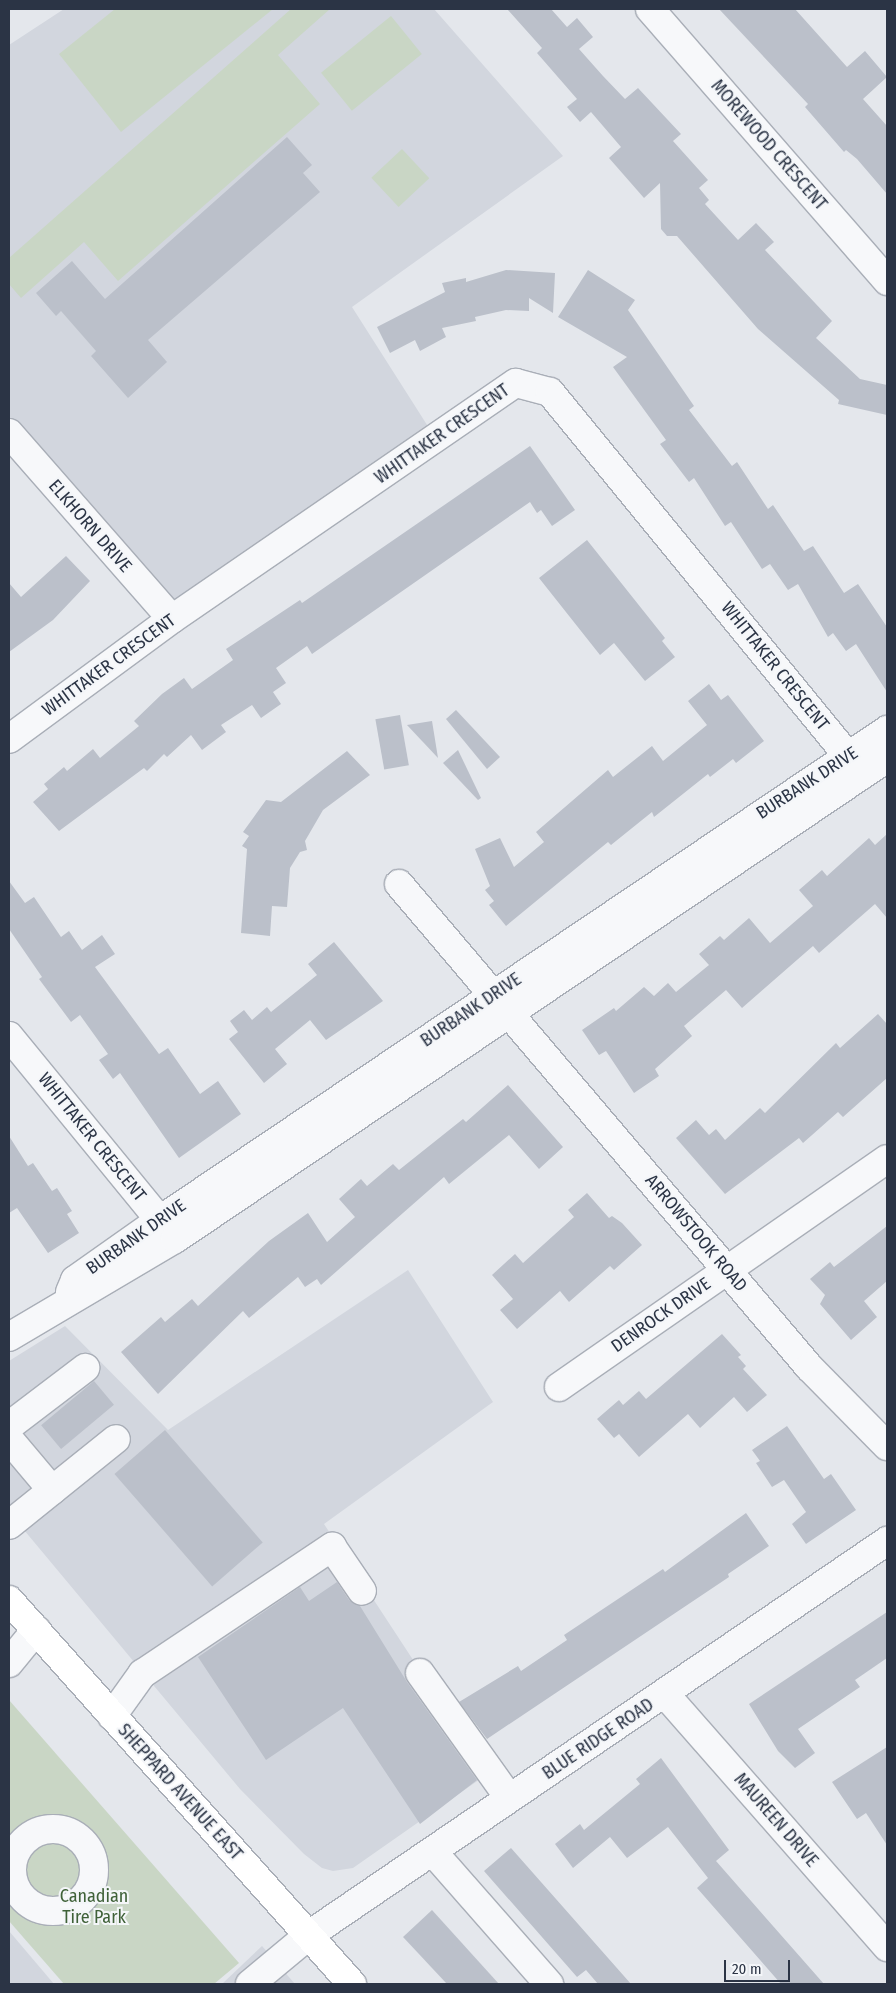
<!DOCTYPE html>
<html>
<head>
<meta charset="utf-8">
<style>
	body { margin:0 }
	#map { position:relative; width:896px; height:1993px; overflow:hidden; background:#e4e7ec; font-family:"Fira Sans Condensed",sans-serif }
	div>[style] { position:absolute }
	.built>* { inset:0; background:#d2d6de }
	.green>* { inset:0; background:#c9d6c5; transform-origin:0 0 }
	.building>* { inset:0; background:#bbc0ca; transform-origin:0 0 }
	.roads { filter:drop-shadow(1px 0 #a9aeb7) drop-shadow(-1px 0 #a9aeb7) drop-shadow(0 1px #a9aeb7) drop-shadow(0 -1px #a9aeb7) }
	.minor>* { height:28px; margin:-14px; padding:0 14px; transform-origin:14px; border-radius:14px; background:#f7f8fa }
	.minor>.ring { margin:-14px; padding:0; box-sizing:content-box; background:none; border:28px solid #f7f8fa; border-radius:50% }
	.major>* { height:28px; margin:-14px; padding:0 14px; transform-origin:14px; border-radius:14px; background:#fff }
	span { translate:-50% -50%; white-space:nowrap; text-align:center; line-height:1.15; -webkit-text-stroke:4px #f4f6f9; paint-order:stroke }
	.street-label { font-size:18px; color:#2b3445 }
	.park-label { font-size:18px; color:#3f6138 }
	.frame { position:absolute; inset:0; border:10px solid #2b3445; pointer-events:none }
	.scale { position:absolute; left:724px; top:1960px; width:66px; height:22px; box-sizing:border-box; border:2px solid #2b3445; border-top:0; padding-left:6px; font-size:15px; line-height:18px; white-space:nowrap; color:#2b3445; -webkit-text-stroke:4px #f4f6f9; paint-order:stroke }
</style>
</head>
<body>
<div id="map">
	<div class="built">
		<div style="clip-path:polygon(64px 9px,434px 9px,563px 156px,352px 307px,436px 439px,172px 619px,9px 433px,9px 45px)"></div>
		<div style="clip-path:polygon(408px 1270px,493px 1402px,324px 1524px,419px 1669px,483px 1777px,353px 1868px,333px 1871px,322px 1868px,304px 1854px,240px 1789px,9px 1512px,9px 1361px,65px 1326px,168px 1430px)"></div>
		<div style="clip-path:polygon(9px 1931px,54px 1984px,9px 1984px)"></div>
		<div style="clip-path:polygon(262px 1946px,295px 1984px,222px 1984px)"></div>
	</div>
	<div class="green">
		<div style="clip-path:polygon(115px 9px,273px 9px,121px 132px,59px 54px)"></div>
		<div style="clip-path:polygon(291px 9px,330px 9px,278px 55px,320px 104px,118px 281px,84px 242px,21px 298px,9px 284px,9px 258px)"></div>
		<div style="left:391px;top:16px;width:49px;height:90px;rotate:51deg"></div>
		<div style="left:402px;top:149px;width:40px;height:42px;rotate:47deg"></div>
		<div style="clip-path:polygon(9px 1700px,239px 1963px,214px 1984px,64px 1984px,9px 1921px)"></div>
	</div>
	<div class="building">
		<div style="clip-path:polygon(507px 9px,551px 9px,567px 27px,577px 18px,593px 37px,579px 49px,603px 76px,625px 99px,638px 88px,681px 134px,673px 141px,708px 180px,699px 188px,709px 200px,705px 204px,738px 240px,756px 223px,774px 242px,765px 250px,832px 321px,816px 338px,860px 379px,887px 385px,887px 415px,838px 404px,839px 400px,758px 329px,677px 236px,667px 236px,661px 229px,660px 183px,644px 198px,609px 158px,621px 147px,591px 112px,580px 122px,567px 107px,577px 99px,537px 53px,542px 48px)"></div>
		<div style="clip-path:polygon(719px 9px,795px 9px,847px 67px,865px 51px,887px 77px,863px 99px,887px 126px,887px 194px,857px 159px,846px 150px,844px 152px,805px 107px,808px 104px)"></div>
		<div style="clip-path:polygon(287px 137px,312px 165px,303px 173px,320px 192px,148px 340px,167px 362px,128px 398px,91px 356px,96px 351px,61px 311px,56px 316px,36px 293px,72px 261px,105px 299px)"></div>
		<div style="clip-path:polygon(506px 270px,555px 273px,553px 313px,529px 298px,529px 311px,506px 310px,475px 317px,476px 321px,442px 328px,446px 337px,420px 351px,415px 340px,390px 353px,377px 327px,445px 292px,442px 283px,466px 278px,466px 282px)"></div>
		<div style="clip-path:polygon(588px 270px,635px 300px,628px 310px,694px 406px,689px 410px,732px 466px,737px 462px,768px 509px,773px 505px,804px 551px,813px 546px,844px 593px,858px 584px,887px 627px,887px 692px,856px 644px,846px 651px,833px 633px,828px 637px,798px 584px,788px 590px,770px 564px,762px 569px,731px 522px,725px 526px,694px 478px,689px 482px,660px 444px,666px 440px,613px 367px,627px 357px,558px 317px)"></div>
		<div style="clip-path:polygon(530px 446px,575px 510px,552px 526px,541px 510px,537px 513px,530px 502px,312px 654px,307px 646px,276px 668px,286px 683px,273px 692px,281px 704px,261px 718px,252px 705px,221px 725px,226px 732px,202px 750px,191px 735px,167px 757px,164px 754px,147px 771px,144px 768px,59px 831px,33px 802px,48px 789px,44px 784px,64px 767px,67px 771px,93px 749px,100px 758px,139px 726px,134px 721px,162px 694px,184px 678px,192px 689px,233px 660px,226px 649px,300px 600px,302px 603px)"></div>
		<div style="clip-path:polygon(587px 540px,665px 638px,662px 641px,675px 657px,645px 681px,614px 643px,600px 655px,539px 578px)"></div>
		<div style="clip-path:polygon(66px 556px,90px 581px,53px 620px,9px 652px,9px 583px,21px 597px)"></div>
		<div style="clip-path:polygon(709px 684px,721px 700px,728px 695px,764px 741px,736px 763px,733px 759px,710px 777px,708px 774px,654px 817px,652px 812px,611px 845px,608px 842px,506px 926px,489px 905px,494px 901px,485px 890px,490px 886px,475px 849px,500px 838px,514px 867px,544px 842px,536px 832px,608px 770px,613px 777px,652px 746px,663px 761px,707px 725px,688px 701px)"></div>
		<div style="clip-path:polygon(456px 710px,500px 757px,487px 769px,446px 719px)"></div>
		<div style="left:400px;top:715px;width:51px;height:25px;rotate:80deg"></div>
		<div style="clip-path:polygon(432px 721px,438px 758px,407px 725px)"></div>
		<div style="clip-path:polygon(458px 750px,481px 798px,478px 800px,443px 763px)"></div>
		<div style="clip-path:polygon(347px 751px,370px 775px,323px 810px,305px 841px,307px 850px,300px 852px,290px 868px,287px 907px,272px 906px,270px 936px,241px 933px,247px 849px,242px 846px,249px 836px,243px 832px,266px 800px,281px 802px)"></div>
		<div style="clip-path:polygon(887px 834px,887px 918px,875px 904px,819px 953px,813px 946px,742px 1008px,726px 990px,684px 1026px,692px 1036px,655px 1069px,659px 1076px,634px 1093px,606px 1051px,599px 1055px,582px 1030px,614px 1008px,616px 1011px,644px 987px,654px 996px,668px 983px,676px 992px,709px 965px,699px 954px,720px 936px,724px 940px,749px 918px,770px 943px,813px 906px,799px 890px,822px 870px,827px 876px,869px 838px,875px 845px)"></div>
		<div style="clip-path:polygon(9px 881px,25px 903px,34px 897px,61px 937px,69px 931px,82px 950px,102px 935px,115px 954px,95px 967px,159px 1054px,168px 1048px,200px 1094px,218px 1081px,241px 1114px,179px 1158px,120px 1073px,113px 1079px,99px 1060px,108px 1054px,80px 1015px,71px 1022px,39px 979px,42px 977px,9px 929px)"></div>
		<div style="clip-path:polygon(334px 942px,383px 1001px,326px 1040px,310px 1020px,275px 1049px,287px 1064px,264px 1083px,229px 1039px,238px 1032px,230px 1021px,244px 1010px,252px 1020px,267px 1007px,271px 1012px,317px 975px,308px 964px)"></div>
		<div style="clip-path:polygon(878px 1014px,887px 1024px,887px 1078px,843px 1117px,838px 1112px,803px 1143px,799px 1138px,725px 1194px,676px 1138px,696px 1120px,709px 1135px,716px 1129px,725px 1140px,760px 1108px,765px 1113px,836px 1043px,840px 1048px)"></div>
		<div style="clip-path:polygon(508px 1085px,563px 1147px,539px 1169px,509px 1135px,449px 1184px,444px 1177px,321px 1285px,317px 1279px,305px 1287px,298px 1277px,249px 1318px,243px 1311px,158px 1394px,121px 1352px,161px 1317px,165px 1322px,192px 1299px,198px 1306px,269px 1241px,308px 1213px,327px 1242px,355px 1217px,339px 1199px,361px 1179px,367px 1186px,393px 1164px,399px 1170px,463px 1119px,466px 1122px)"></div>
		<div style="clip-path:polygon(9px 1136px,28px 1166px,33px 1163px,52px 1191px,57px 1188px,72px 1211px,67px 1214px,79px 1233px,48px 1253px,17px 1208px,9px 1213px)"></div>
		<div style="clip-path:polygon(587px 1193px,609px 1218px,612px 1216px,622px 1223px,642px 1245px,614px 1270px,610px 1266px,569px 1302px,560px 1291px,517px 1329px,500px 1310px,513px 1299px,492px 1275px,515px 1254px,523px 1263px,574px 1217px,568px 1210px)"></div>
		<div style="clip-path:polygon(887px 1226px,887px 1281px,864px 1301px,877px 1317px,851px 1340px,820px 1304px,825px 1295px,810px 1279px,830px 1262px,834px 1267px)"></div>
		<div style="clip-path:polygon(722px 1334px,741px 1355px,738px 1357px,746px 1366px,743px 1369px,767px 1395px,747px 1412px,734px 1397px,700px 1428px,688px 1414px,639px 1457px,619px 1434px,614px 1438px,597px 1419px,619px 1400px,623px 1405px,639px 1391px,646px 1399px)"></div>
		<div style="left:94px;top:1381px;width:31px;height:69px;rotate:50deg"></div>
		<div style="clip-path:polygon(787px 1426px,824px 1479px,831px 1474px,856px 1510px,806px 1544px,792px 1524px,806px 1512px,784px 1480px,772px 1487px,756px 1463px,760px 1461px,752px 1450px)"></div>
		<div style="left:165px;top:1430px;width:149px;height:67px;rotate:49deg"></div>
		<div style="clip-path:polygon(746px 1513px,769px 1546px,728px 1574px,729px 1577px,487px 1739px,459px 1702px,518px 1666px,521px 1671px,567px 1640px,564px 1635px,663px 1569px,665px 1572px)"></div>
		<div style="clip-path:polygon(337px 1582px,349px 1600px,360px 1606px,407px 1682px,477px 1780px,420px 1824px,343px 1708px,266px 1760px,198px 1657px,300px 1587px,309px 1601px)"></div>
		<div style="clip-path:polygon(887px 1612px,887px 1658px,855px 1680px,860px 1687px,798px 1729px,815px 1753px,795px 1768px,778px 1751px,749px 1704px)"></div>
		<div style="clip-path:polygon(887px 1747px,887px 1845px,866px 1813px,857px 1819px,832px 1782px)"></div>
		<div style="clip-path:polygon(661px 1758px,729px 1850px,716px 1861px,824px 1984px,781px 1984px,697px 1888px,708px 1878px,668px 1827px,627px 1858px,610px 1837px,573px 1868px,555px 1844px,580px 1824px,584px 1830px,640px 1784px,636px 1779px)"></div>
		<div style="clip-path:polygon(511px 1848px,631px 1984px,598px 1984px,586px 1970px,577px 1977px,484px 1871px)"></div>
		<div style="clip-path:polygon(432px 1910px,499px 1984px,447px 1984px,403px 1937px)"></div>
	</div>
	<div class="roads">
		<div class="minor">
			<div style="left:650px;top:9px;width:361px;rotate:48.9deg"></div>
			<div style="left:9px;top:433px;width:247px;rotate:48.8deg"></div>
			<div style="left:9px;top:739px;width:202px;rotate:-36.4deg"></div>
			<div style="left:172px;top:619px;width:417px;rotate:-34.5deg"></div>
			<div style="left:516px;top:383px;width:35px;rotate:15deg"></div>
			<div style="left:550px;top:392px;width:494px;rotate:50.7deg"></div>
			<div style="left:399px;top:884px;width:634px;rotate:49.67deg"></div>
			<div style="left:809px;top:1367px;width:111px;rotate:45.4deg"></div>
			<div style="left:9px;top:1036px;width:256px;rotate:50.7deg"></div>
			<div style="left:70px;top:1292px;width:13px;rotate:-67deg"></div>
			<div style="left:75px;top:1280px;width:104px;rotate:-35.2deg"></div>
			<div style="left:160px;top:1220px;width:877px;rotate:-33.98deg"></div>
			<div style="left:9px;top:1337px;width:193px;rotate:-30.6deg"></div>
			<div style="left:175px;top:1239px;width:859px;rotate:-34.04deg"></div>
			<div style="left:559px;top:1387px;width:399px;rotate:-34.8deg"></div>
			<div style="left:9px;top:1426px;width:96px;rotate:-37.3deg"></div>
			<div style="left:9px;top:1439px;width:67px;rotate:49.9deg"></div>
			<div style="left:9px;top:1525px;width:137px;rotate:-38.8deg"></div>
			<div style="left:9px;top:1663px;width:43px;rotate:-50.7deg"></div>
			<div style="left:420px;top:1673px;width:153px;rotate:54.5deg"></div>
			<div style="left:665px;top:1694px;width:337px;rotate:48.7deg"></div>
			<div style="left:112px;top:1716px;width:52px;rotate:-54.5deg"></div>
			<div style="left:142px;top:1674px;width:229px;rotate:-33.8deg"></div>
			<div style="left:332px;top:1547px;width:53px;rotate:55.7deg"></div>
			<div class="ring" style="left:12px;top:1829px;width:54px;height:54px"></div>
			<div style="left:433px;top:1852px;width:176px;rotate:48.7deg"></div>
			<div style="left:250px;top:1984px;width:77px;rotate:-39.7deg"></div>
			<div style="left:309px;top:1935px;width:700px;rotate:-34.28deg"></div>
		</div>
		<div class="major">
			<div style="left:9px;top:1600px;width:515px;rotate:48.23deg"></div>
		</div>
	</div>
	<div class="street-label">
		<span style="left:769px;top:145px;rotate:49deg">MOREWOOD CRESCENT</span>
		<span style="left:442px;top:434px;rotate:-35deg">WHITTAKER CRESCENT</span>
		<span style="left:90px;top:526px;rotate:49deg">ELKHORN DRIVE</span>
		<span style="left:109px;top:665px;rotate:-36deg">WHITTAKER CRESCENT</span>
		<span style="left:775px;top:666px;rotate:51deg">WHITTAKER CRESCENT</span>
		<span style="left:807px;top:783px;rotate:-33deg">BURBANK DRIVE</span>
		<span style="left:471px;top:1010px;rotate:-34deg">BURBANK DRIVE</span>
		<span style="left:92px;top:1137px;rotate:51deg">WHITTAKER CRESCENT</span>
		<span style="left:696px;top:1233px;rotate:50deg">ARROWSTOOK ROAD</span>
		<span style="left:136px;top:1237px;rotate:-35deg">BURBANK DRIVE</span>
		<span style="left:661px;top:1315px;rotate:-35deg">DENROCK DRIVE</span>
		<span style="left:598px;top:1739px;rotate:-34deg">BLUE RIDGE ROAD</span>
		<span style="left:180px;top:1792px;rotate:48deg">SHEPPARD AVENUE EAST</span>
		<span style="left:776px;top:1820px;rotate:49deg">MAUREEN DRIVE</span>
	</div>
	<div class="park-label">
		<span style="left:94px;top:1907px">Canadian<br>Tire Park</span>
	</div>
	<div class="frame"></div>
	<div class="scale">20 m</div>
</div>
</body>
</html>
